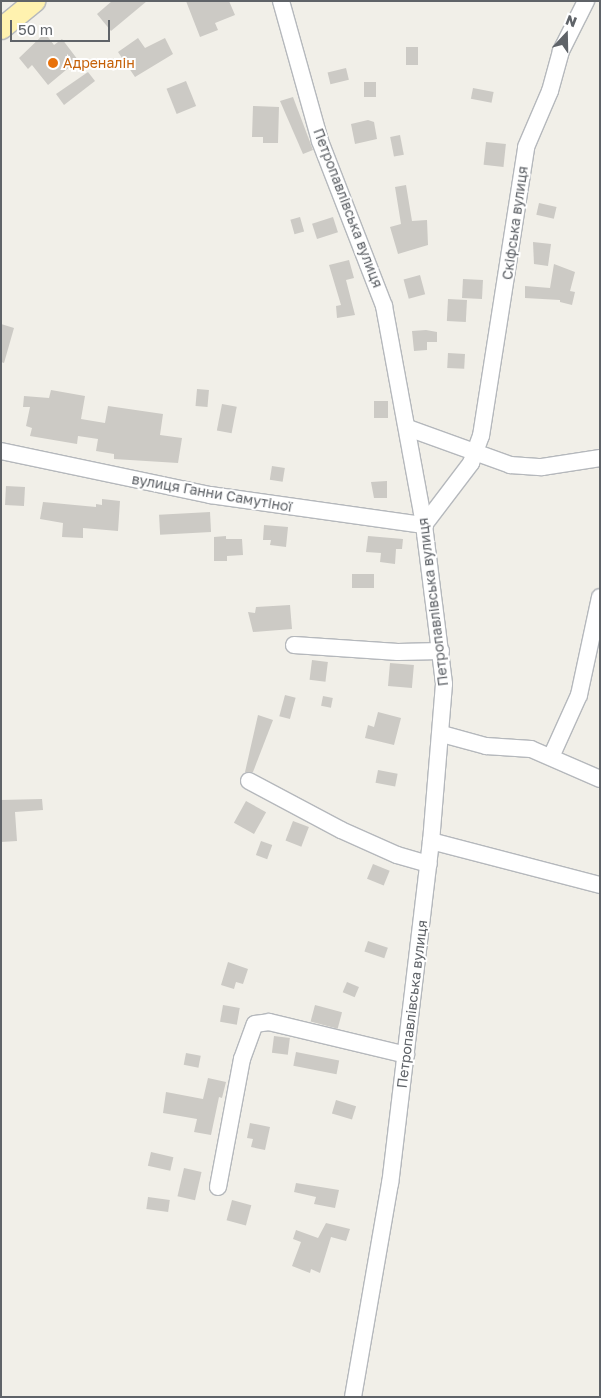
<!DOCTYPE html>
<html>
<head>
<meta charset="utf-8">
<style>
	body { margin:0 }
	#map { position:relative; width:601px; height:1398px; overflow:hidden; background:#f1efe8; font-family:"Golos Text",sans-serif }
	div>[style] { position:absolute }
	.building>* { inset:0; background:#cccac5; transform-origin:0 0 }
	.roads { filter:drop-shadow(1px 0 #b5b8bc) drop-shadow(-1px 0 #b5b8bc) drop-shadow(0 1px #b5b8bc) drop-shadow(0 -1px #b5b8bc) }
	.minor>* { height:16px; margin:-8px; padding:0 8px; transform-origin:8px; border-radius:8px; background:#fff }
	.major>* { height:21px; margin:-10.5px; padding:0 10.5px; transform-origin:10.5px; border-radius:10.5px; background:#fff2af }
	.dots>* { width:14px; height:14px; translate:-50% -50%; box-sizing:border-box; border:2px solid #fff; border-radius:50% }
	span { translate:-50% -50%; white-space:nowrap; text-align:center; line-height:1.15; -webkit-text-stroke:4px #fff; paint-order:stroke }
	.food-label { font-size:14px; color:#c56008 }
	.left { translate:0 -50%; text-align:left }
	.street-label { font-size:14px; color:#5f6368 }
	.frame { position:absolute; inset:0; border:2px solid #5f6368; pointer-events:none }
	.north { position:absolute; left:541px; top:10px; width:50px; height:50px; -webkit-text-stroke:4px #fff; paint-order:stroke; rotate:21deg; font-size:14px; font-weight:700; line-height:20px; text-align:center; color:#5f6368 }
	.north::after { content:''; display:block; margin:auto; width:18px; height:22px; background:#5f6368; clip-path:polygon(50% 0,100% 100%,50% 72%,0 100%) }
	.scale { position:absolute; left:10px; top:20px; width:100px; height:22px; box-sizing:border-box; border:2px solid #5f6368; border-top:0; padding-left:6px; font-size:15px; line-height:18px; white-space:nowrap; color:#5f6368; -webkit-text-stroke:4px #fff; paint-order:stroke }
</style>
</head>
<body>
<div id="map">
	<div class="building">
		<div style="clip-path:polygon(112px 1px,147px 1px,111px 31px,97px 14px)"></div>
		<div style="clip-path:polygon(186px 1px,229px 1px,235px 15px,215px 23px,218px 30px,200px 37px)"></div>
		<div style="clip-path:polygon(45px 33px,54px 45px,62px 39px,78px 60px,48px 85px,32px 65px,28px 69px,19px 58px)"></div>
		<div style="clip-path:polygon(138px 38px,145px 48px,165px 38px,173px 54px,135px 77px,118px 52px)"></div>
		<div style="left:406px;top:47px;width:12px;height:18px"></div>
		<div style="left:346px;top:68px;width:12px;height:19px;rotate:76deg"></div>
		<div style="clip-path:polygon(88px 72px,95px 81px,64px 105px,56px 94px)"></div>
		<div style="left:186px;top:81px;width:27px;height:21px;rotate:68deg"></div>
		<div style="left:364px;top:82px;width:12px;height:15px"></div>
		<div style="left:473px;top:88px;width:21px;height:11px;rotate:11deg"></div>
		<div style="clip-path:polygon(293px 97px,313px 150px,303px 154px,280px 101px)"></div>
		<div style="clip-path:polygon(253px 106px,279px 107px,278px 143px,263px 143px,263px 137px,252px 137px)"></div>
		<div style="clip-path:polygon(368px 120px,374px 122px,377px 139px,355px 144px,351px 124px)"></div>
		<div style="left:400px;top:135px;width:20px;height:10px;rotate:79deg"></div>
		<div style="left:486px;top:142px;width:20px;height:23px;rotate:6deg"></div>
		<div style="clip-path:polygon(406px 185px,412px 221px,427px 220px,428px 245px,398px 254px,390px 227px,401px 224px,395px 187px)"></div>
		<div style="left:539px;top:203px;width:18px;height:12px;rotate:13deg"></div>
		<div style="left:300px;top:217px;width:15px;height:10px;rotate:74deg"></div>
		<div style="left:333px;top:217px;width:16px;height:22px;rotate:72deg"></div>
		<div style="clip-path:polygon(533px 242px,551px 244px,548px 266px,534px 264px)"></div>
		<div style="clip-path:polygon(349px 260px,354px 278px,346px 280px,355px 315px,337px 318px,336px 306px,341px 305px,329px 265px)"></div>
		<div style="clip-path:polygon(554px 264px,575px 272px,570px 291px,575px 292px,572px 305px,560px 302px,560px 300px,525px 298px,525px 286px,550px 288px)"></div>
		<div style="left:420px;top:275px;width:20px;height:17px;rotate:75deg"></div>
		<div style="left:463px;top:279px;width:20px;height:19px;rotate:3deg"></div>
		<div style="left:448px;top:299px;width:19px;height:22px;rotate:3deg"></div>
		<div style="clip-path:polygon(1px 324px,14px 328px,4px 363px,1px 362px)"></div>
		<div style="clip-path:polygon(426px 330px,437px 332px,437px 342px,427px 342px,427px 350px,414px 351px,412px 331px)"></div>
		<div style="left:448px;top:353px;width:17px;height:15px;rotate:3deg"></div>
		<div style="left:197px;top:389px;width:12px;height:17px;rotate:5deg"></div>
		<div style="clip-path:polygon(51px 390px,85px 396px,81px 419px,105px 423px,108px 406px,163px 414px,160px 435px,182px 438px,178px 463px,114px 459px,114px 454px,96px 451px,98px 439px,78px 436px,77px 444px,30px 436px,32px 428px,26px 426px,30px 407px,23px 407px,24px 396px,49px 398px)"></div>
		<div style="left:374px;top:401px;width:14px;height:17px"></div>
		<div style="left:222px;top:404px;width:15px;height:27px;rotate:11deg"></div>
		<div style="left:272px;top:466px;width:13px;height:14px;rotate:9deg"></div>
		<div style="clip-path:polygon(387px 481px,387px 498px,374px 498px,371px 482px)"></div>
		<div style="left:6px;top:486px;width:19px;height:19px;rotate:3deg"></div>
		<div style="clip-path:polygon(102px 499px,120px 501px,118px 531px,83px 528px,83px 538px,62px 537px,63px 523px,40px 519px,43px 502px,96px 507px,96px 504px,102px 505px)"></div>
		<div style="left:210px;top:512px;width:20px;height:51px;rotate:87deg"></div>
		<div style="clip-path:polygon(264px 525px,288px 527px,286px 547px,270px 545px,271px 540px,263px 540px)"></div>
		<div style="clip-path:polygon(226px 536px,226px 539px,242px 539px,243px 555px,227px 556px,227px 561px,214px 561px,214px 537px)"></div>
		<div style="clip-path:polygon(368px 536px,403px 539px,402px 549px,396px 549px,395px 564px,380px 562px,381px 553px,366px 552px)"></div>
		<div style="left:352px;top:574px;width:22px;height:14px"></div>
		<div style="clip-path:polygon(290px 605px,292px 629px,253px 632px,248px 612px,255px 613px,256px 607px)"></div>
		<div style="left:312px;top:660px;width:16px;height:20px;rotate:7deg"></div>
		<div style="left:390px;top:663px;width:24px;height:23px;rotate:5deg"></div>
		<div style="left:285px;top:695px;width:11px;height:22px;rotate:15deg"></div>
		<div style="left:323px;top:696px;width:10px;height:10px;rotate:11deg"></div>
		<div style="clip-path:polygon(378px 712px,401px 718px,394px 745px,365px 738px,368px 725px,374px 727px)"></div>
		<div style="clip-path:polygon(258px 715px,273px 720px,253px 772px,245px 772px)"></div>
		<div style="left:378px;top:770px;width:20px;height:13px;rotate:11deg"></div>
		<div style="clip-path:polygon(42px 799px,43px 810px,15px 812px,17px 841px,1px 842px,1px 800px)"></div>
		<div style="left:246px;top:801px;width:23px;height:25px;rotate:29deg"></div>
		<div style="left:293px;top:821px;width:17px;height:21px;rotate:21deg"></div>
		<div style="left:261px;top:841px;width:12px;height:15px;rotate:20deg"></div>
		<div style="left:373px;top:864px;width:18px;height:16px;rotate:22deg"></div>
		<div style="left:368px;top:941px;width:21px;height:11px;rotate:19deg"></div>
		<div style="clip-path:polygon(228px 962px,248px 969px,243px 984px,236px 982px,234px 989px,221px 985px)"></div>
		<div style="left:347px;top:982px;width:13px;height:11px;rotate:23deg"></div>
		<div style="left:223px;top:1005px;width:17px;height:17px;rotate:10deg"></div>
		<div style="left:315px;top:1005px;width:28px;height:17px;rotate:15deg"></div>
		<div style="left:274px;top:1036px;width:16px;height:17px;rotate:7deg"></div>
		<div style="left:296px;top:1052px;width:44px;height:14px;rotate:11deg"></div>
		<div style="left:186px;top:1053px;width:15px;height:12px;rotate:11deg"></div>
		<div style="clip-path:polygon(208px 1078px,226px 1082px,222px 1098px,219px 1097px,211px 1135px,194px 1132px,197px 1119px,163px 1113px,166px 1092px,203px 1099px)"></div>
		<div style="left:336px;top:1100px;width:21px;height:14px;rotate:17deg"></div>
		<div style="clip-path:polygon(250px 1123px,270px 1127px,265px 1150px,251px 1147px,253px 1139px,247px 1138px)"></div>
		<div style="left:151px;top:1152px;width:23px;height:14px;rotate:13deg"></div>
		<div style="left:184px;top:1168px;width:18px;height:29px;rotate:13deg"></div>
		<div style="clip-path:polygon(296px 1183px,339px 1190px,335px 1208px,314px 1204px,316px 1197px,294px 1192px)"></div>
		<div style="left:148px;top:1197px;width:22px;height:12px;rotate:8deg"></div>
		<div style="left:232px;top:1200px;width:20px;height:21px;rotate:15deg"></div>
		<div style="clip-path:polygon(326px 1223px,350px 1229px,346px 1241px,331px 1237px,320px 1273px,311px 1269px,310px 1273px,292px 1266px,301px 1242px,293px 1239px,296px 1230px,318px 1238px)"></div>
	</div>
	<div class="roads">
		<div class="minor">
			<div style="left:281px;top:1px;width:145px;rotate:74.4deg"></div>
			<div style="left:320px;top:141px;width:177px;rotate:68.8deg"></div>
			<div style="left:384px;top:306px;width:223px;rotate:79.6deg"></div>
			<div style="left:424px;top:525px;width:160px;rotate:82.8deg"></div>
			<div style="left:444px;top:684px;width:158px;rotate:94.7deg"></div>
			<div style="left:431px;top:841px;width:344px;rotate:96.8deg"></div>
			<div style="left:390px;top:1183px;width:217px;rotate:99.8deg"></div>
			<div style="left:408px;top:428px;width:109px;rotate:19.9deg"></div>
			<div style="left:510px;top:465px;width:32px;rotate:4deg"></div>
			<div style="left:542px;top:467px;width:59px;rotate:-8.8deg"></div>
			<div style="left:1px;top:451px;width:214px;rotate:11.9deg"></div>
			<div style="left:210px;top:495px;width:216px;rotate:8deg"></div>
			<div style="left:424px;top:525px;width:78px;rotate:-52.8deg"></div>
			<div style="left:471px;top:463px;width:29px;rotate:-70deg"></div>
			<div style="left:481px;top:436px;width:292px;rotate:-81.1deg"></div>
			<div style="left:526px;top:147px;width:61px;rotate:-66.8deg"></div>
			<div style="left:550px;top:91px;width:41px;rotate:-74.6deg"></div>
			<div style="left:561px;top:51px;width:56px;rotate:-63.4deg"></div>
			<div style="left:294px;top:645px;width:104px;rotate:3.9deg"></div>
			<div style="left:398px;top:652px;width:43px;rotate:-1.3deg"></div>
			<div style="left:442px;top:734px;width:46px;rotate:15.3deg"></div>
			<div style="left:486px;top:746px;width:45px;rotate:3.8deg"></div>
			<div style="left:531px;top:749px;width:75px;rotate:23.5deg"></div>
			<div style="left:551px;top:757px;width:68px;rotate:-65.7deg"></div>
			<div style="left:579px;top:695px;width:100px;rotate:-77.9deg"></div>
			<div style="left:249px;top:781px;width:104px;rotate:28deg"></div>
			<div style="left:341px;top:830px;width:61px;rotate:24.1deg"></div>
			<div style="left:397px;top:855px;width:33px;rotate:16deg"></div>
			<div style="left:431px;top:841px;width:175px;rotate:14.6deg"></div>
			<div style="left:218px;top:1187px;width:130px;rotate:-79.4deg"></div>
			<div style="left:242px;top:1059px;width:37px;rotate:-70deg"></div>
			<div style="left:255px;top:1024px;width:14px;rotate:-8deg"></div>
			<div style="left:269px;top:1022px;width:141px;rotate:13.5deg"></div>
		</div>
		<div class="major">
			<div style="left:1px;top:28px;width:43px;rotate:-39.3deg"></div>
		</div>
	</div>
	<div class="dots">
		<div style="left:53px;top:63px;background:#e8710a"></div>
	</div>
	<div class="food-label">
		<span class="left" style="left:63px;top:63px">Адреналін</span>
	</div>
	<div class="street-label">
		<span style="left:348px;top:208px;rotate:69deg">Петропавлівська вулиця</span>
		<span style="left:515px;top:223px;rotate:-82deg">Скіфська вулиця</span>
		<span style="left:212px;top:493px;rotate:10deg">вулиця Ганни Самутіної</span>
		<span style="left:433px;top:602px;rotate:-97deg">Петропавлівська вулиця</span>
		<span style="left:412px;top:1004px;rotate:-83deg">Петропавлівська вулиця</span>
	</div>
	<div class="frame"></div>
	<div class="north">N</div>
	<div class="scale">50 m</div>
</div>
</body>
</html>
